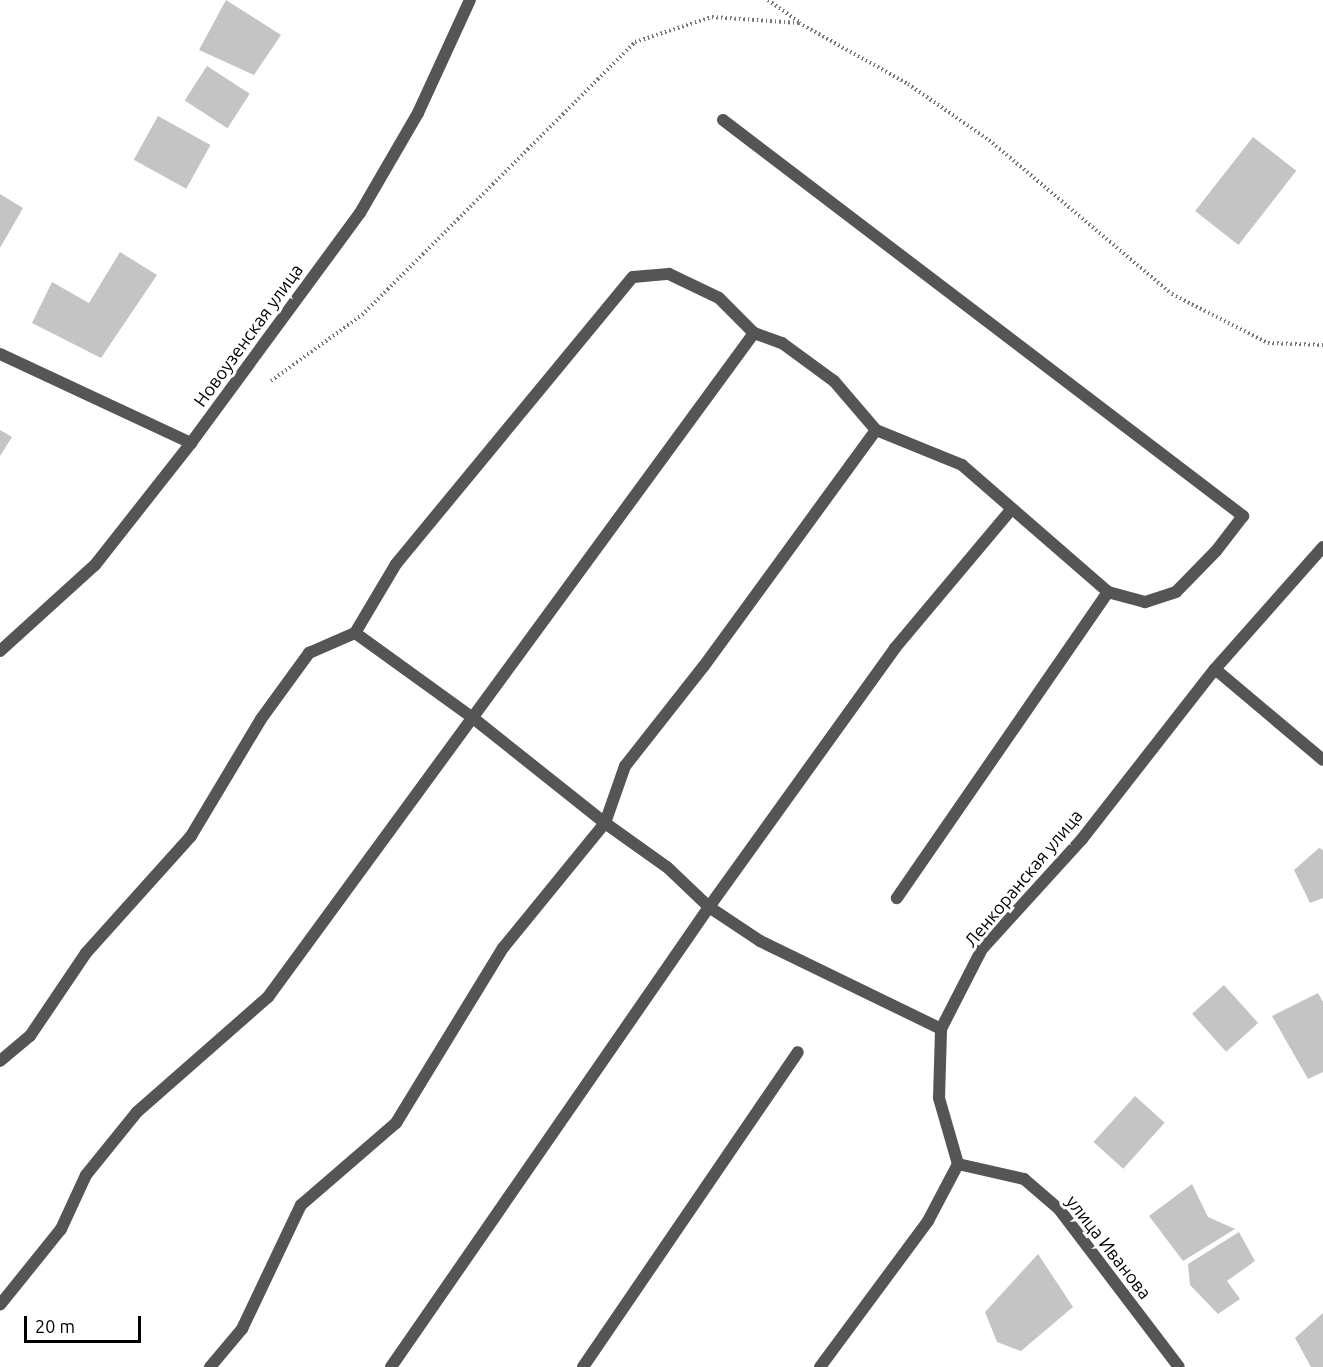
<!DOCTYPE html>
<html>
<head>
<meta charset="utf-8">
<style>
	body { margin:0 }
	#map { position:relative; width:1323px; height:1367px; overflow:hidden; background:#fff; font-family:Ubuntu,sans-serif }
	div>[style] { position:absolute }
	.building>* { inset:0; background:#c4c4c4; transform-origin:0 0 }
	.path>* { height:4px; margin-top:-2px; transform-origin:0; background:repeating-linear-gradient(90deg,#777 0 1.5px,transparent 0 4.5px) }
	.service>* { height:12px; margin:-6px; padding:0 6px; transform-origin:6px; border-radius:6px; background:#555 }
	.minor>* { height:12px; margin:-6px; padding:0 6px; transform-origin:6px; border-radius:6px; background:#555 }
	span { translate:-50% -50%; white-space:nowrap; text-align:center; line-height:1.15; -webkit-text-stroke:6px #fff; paint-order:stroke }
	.street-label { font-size:18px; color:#000 }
	.scale { position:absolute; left:24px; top:1316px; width:117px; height:27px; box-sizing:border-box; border:3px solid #000; border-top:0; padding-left:8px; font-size:18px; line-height:21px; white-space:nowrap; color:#000; -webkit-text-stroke:4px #fff; paint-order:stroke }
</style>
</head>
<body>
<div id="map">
	<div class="building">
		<div style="clip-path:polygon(226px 0,281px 35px,254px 75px,199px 50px)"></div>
		<div style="left:207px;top:66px;width:51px;height:41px;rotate:33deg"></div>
		<div style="left:158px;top:116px;width:60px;height:50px;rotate:29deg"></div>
		<div style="left:1253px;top:137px;width:55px;height:94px;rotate:38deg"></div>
		<div style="clip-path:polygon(0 194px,23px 208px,0 248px)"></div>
		<div style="clip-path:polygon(120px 252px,157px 275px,101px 358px,32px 323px,52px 282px,89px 303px)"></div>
		<div style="clip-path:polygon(0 430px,12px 437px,0 456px)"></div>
		<div style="clip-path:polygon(1319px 848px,1323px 850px,1323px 898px,1310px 903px,1294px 870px)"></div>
		<div style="left:1224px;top:985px;width:51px;height:43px;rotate:48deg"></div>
		<div style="clip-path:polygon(1318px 993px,1323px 1002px,1323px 1072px,1308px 1079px,1272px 1016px)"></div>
		<div style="left:1135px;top:1096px;width:40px;height:62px;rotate:42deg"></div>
		<div style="clip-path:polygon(1192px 1184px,1208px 1217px,1235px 1229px,1183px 1261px,1149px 1216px)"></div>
		<div style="clip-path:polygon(1239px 1232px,1255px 1261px,1227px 1281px,1240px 1299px,1218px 1314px,1190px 1285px,1188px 1264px)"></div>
		<div style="clip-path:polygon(1038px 1254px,1073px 1307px,1021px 1351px,997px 1342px,985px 1312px)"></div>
		<div style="clip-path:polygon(1323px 1313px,1323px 1367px,1311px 1367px,1295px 1338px)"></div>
	</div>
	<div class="path">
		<div style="left:768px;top:0;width:38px;rotate:35deg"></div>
		<div style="left:271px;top:381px;width:112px;rotate:-36deg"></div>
		<div style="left:362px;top:315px;width:386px;rotate:-45deg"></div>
		<div style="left:635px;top:42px;width:81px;rotate:-18deg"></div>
		<div style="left:712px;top:17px;width:87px;rotate:3.9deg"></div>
		<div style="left:799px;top:23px;width:125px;rotate:29.2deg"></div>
		<div style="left:908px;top:84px;width:98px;rotate:34.7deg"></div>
		<div style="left:989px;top:140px;width:239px;rotate:40.1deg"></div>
		<div style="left:1172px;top:294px;width:108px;rotate:27deg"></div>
		<div style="left:1268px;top:343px;width:55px;rotate:2.1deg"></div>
	</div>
	<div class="service">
		<div style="left:723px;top:120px;width:654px;rotate:37.29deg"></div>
		<div style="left:1243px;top:516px;width:44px;rotate:127.6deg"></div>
		<div style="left:1216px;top:551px;width:57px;rotate:134.3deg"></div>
		<div style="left:1176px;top:592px;width:33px;rotate:162deg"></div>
		<div style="left:1145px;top:602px;width:38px;rotate:-165deg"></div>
		<div style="left:754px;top:333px;width:30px;rotate:20deg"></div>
		<div style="left:782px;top:343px;width:64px;rotate:36.2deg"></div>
		<div style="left:834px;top:381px;width:65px;rotate:49.4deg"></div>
		<div style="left:876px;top:430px;width:293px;rotate:126.1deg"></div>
		<div style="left:703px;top:667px;width:126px;rotate:128.2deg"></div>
		<div style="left:625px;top:766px;width:60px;rotate:109.3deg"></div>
		<div style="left:605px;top:823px;width:76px;rotate:35.4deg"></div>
		<div style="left:667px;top:867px;width:58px;rotate:43.6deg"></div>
		<div style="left:709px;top:907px;width:319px;rotate:-54.3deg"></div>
		<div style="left:895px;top:648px;width:179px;rotate:-50deg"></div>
		<div style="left:0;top:354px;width:211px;rotate:25deg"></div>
		<div style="left:876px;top:430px;width:93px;rotate:22.1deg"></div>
		<div style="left:962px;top:465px;width:194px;rotate:41deg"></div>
		<div style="left:1108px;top:592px;width:372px;rotate:124.6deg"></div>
		<div style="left:0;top:1061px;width:39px;rotate:-40deg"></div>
		<div style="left:30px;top:1036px;width:100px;rotate:-56deg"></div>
		<div style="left:86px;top:953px;width:157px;rotate:-48.1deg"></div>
		<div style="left:191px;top:836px;width:136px;rotate:-59.1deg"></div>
		<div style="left:261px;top:719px;width:82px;rotate:-54deg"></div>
		<div style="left:309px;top:653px;width:50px;rotate:-23.5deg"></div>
		<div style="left:355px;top:633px;width:80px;rotate:-59.3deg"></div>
		<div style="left:396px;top:564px;width:372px;rotate:-50.5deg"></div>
		<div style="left:633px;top:277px;width:36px;rotate:-5deg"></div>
		<div style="left:669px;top:274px;width:55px;rotate:25.6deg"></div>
		<div style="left:719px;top:298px;width:49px;rotate:45deg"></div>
		<div style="left:754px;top:333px;width:823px;rotate:126.2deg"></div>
		<div style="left:268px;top:997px;width:174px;rotate:138.7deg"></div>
		<div style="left:137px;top:1112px;width:81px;rotate:129deg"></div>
		<div style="left:86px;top:1175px;width:60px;rotate:114.8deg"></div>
		<div style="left:61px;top:1229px;width:97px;rotate:128.8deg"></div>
		<div style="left:210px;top:1367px;width:50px;rotate:-49.9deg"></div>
		<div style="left:242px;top:1329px;width:137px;rotate:-64.6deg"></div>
		<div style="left:301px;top:1205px;width:125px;rotate:-40.8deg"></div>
		<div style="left:396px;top:1123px;width:205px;rotate:-58.6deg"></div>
		<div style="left:503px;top:948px;width:161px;rotate:-50.8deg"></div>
		<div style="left:605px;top:823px;width:169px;rotate:-141.5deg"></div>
		<div style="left:473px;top:718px;width:145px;rotate:-144.2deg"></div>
		<div style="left:391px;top:1367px;width:559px;rotate:-55.34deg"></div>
		<div style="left:709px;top:907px;width:61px;rotate:33.7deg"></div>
		<div style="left:760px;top:941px;width:201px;rotate:25.9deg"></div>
		<div style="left:583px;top:1367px;width:381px;rotate:-55.7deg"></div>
	</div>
	<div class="minor">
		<div style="left:0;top:651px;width:128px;rotate:-42.2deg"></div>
		<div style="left:95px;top:565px;width:155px;rotate:-51.8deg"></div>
		<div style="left:191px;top:443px;width:285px;rotate:-53.7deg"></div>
		<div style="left:360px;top:213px;width:116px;rotate:-59.9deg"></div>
		<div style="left:418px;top:113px;width:124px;rotate:-65.3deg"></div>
		<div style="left:1215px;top:669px;width:141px;rotate:40.1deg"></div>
		<div style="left:958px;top:1164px;width:68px;rotate:12.8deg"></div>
		<div style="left:1024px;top:1179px;width:46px;rotate:40.6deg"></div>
		<div style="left:1059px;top:1209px;width:198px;rotate:52.8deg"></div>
		<div style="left:820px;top:1367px;width:182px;rotate:-53.5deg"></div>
		<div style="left:928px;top:1221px;width:64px;rotate:-62.2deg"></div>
		<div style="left:958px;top:1164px;width:69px;rotate:-106.1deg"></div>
		<div style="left:939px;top:1098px;width:69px;rotate:-88.3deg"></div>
		<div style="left:941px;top:1029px;width:90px;rotate:-62.9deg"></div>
		<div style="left:982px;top:949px;width:149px;rotate:-47.7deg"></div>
		<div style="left:1082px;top:839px;width:216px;rotate:-52deg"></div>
		<div style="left:1215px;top:669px;width:163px;rotate:-48.5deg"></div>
	</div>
	<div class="street-label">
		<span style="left:248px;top:335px;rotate:-54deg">Новоузенская улица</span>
		<span style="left:1023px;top:878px;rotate:-50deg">Ленкоранская улица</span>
		<span style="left:1109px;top:1247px;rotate:52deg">улица Иванова</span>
	</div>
	<div class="scale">20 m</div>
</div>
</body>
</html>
